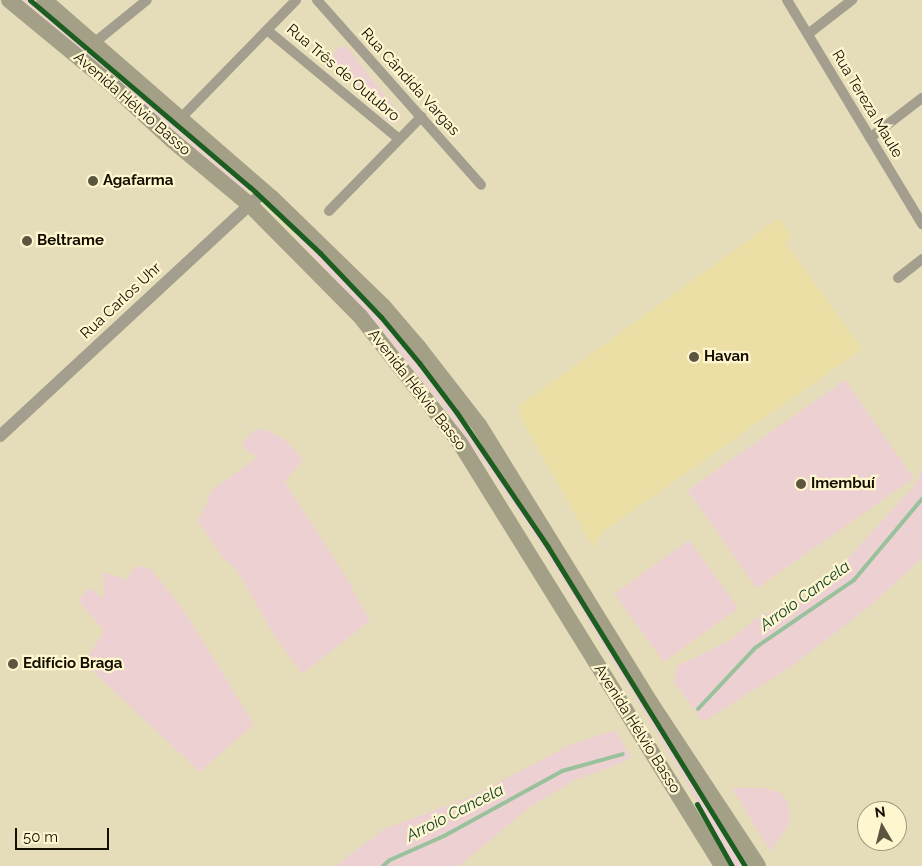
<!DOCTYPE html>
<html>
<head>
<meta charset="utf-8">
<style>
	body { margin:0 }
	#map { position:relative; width:922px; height:866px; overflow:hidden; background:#e5ddb9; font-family:Raleway,sans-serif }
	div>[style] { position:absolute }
	.built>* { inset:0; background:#ebdfa6 }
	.green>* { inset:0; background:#edd1d2; transform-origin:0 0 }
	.stream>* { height:4px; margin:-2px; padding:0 2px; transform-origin:2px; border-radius:2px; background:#98c19c }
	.minor>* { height:10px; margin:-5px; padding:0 5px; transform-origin:5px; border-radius:5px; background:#a39e8e }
	.tertiary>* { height:12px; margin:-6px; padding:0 6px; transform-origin:6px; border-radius:6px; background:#a39e8e }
	.primary>* { height:16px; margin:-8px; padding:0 8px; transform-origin:8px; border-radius:8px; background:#a49f87 }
	.cycleway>* { height:5px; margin:-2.5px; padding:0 2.5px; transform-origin:2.5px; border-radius:2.5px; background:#1b5e20 }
	.dots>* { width:14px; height:14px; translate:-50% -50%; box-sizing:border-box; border:2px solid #fef6cf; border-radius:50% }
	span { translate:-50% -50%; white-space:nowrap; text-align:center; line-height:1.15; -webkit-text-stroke:4.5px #fef6cf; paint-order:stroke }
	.street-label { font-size:15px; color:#130e00 }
	.poi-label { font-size:15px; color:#130e00; font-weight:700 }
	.left { translate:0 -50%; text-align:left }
	.water-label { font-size:16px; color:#114129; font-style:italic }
	.north { position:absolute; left:857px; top:801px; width:50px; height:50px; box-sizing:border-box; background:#fef6cf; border:1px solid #a0997c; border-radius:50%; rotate:352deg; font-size:14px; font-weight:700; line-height:20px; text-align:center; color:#130e00 }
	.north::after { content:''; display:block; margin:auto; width:18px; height:22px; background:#5c5641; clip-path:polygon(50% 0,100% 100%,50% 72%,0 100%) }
	.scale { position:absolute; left:15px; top:828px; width:94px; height:22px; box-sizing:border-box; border:2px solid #130e00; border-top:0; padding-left:6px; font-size:15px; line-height:18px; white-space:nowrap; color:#130e00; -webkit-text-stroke:4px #fef6cf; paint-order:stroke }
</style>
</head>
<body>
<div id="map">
	<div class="built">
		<div style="clip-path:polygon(779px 218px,792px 236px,785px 242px,862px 349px,605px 530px,596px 540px,594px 548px,520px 417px,519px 406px)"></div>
	</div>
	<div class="green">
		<div style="clip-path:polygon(23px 0,27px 0,90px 52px,247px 187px,245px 190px)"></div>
		<div style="clip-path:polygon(346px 46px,401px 115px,398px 122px,390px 124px,331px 58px,337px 49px)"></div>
		<div style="clip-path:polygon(298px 234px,379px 317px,456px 415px,547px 548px,742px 866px,733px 866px,683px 776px,544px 549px,485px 464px,452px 417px,376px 322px,296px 237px)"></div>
		<div style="left:845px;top:380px;width:120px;height:192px;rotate:55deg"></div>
		<div style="clip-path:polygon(256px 429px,267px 430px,284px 439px,303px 459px,285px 482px,346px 577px,370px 621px,302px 674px,274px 635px,236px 569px,223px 558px,198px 521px,213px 489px,258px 457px,246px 451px,242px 443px)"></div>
		<div style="clip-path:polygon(922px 470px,922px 558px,870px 606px,792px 666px,703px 722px,674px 682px,677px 666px,730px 640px,754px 620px,821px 588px,913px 487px)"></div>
		<div style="left:689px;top:540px;width:84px;height:92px;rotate:54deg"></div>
		<div style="clip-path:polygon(135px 566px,150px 568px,183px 609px,254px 724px,200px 772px,84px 663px,104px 631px,78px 600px,89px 588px,104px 598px,103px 572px,127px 580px)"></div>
		<div style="clip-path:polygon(615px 730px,631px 757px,619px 764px,575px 780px,531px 806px,459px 866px,335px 866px,384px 829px,470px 797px,570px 745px)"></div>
		<div style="clip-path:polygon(732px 788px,764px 788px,781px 793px,788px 803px,790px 818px,787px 828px,770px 851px)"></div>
	</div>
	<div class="stream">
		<div style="left:698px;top:709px;width:83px;rotate:-46.9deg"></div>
		<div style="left:755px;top:648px;width:120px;rotate:-34.5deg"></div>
		<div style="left:854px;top:580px;width:106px;rotate:-50deg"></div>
		<div style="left:383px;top:866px;width:9px;rotate:-41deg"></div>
		<div style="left:390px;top:860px;width:59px;rotate:-24deg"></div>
		<div style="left:444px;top:836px;width:135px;rotate:-28.8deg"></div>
		<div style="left:562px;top:771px;width:63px;rotate:-15.6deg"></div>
	</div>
	<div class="minor">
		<div style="left:317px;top:0;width:247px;rotate:48.4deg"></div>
		<div style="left:787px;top:0;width:262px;rotate:58.9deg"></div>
		<div style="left:267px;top:30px;width:171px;rotate:39.5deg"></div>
		<div style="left:808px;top:34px;width:56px;rotate:-37.7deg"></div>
		<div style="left:94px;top:43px;width:68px;rotate:-39.1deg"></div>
		<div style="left:181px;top:118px;width:165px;rotate:-45.7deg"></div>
		<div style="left:870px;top:138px;width:66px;rotate:-37.6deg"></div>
		<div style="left:329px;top:211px;width:132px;rotate:-45.6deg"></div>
		<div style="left:898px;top:278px;width:31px;rotate:-38deg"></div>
	</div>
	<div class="tertiary">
		<div style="left:0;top:436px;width:361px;rotate:-42.8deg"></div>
	</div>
	<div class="primary">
		<div style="left:9px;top:0;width:132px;rotate:39.5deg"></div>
		<div style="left:111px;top:84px;width:83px;rotate:42.6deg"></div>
		<div style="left:172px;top:140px;width:102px;rotate:39.8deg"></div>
		<div style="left:250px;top:205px;width:156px;rotate:45.3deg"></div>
		<div style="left:360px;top:316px;width:162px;rotate:51.8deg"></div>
		<div style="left:460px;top:443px;width:498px;rotate:58.2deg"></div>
		<div style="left:44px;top:0;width:302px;rotate:41deg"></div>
		<div style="left:272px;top:198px;width:156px;rotate:44.2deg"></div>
		<div style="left:384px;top:307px;width:54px;rotate:49.5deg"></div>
		<div style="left:419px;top:348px;width:98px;rotate:52.1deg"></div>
		<div style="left:479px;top:425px;width:326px;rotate:58.3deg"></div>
		<div style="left:650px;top:702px;width:196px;rotate:56.6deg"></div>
	</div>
	<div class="cycleway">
		<div style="left:30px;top:0;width:289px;rotate:40.4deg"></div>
		<div style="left:250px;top:187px;width:96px;rotate:43.3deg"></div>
		<div style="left:320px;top:253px;width:88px;rotate:46.4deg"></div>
		<div style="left:381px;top:317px;width:61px;rotate:50.3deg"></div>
		<div style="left:420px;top:364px;width:61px;rotate:52.9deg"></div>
		<div style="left:457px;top:413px;width:162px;rotate:55.8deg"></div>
		<div style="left:548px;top:547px;width:375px;rotate:58.3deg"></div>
		<div style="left:697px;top:804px;width:71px;rotate:60.6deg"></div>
	</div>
	<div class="dots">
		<div style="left:93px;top:181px;background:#5c5641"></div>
		<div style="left:27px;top:241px;background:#5c5641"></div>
		<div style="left:694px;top:357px;background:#5c5641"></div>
		<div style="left:801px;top:484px;background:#5c5641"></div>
		<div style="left:13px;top:664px;background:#5c5641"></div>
	</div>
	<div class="street-label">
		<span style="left:343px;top:73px;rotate:40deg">Rua Três de Outubro</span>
		<span style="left:410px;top:82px;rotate:48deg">Rua Cândida Vargas</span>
		<span style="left:132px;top:104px;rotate:41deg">Avenida Hélvio Basso</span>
		<span style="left:867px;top:104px;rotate:59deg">Rua Tereza Maule</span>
		<span style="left:121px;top:301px;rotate:-43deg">Rua Carlos Uhr</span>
		<span style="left:417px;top:390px;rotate:52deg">Avenida Hélvio Basso</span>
		<span style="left:637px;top:729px;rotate:58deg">Avenida Hélvio Basso</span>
	</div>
	<div class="poi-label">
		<span class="left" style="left:103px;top:181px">Agafarma</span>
		<span class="left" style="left:37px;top:241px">Beltrame</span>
		<span class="left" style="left:704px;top:357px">Havan</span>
		<span class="left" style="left:811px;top:484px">Imembuí</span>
		<span class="left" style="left:23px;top:664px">Edifício Braga</span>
	</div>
	<div class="water-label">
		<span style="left:805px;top:596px;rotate:-36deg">Arroio Cancela</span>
		<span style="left:455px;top:813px;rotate:-27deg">Arroio Cancela</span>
	</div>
	<div class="north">N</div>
	<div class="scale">50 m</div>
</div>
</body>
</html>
